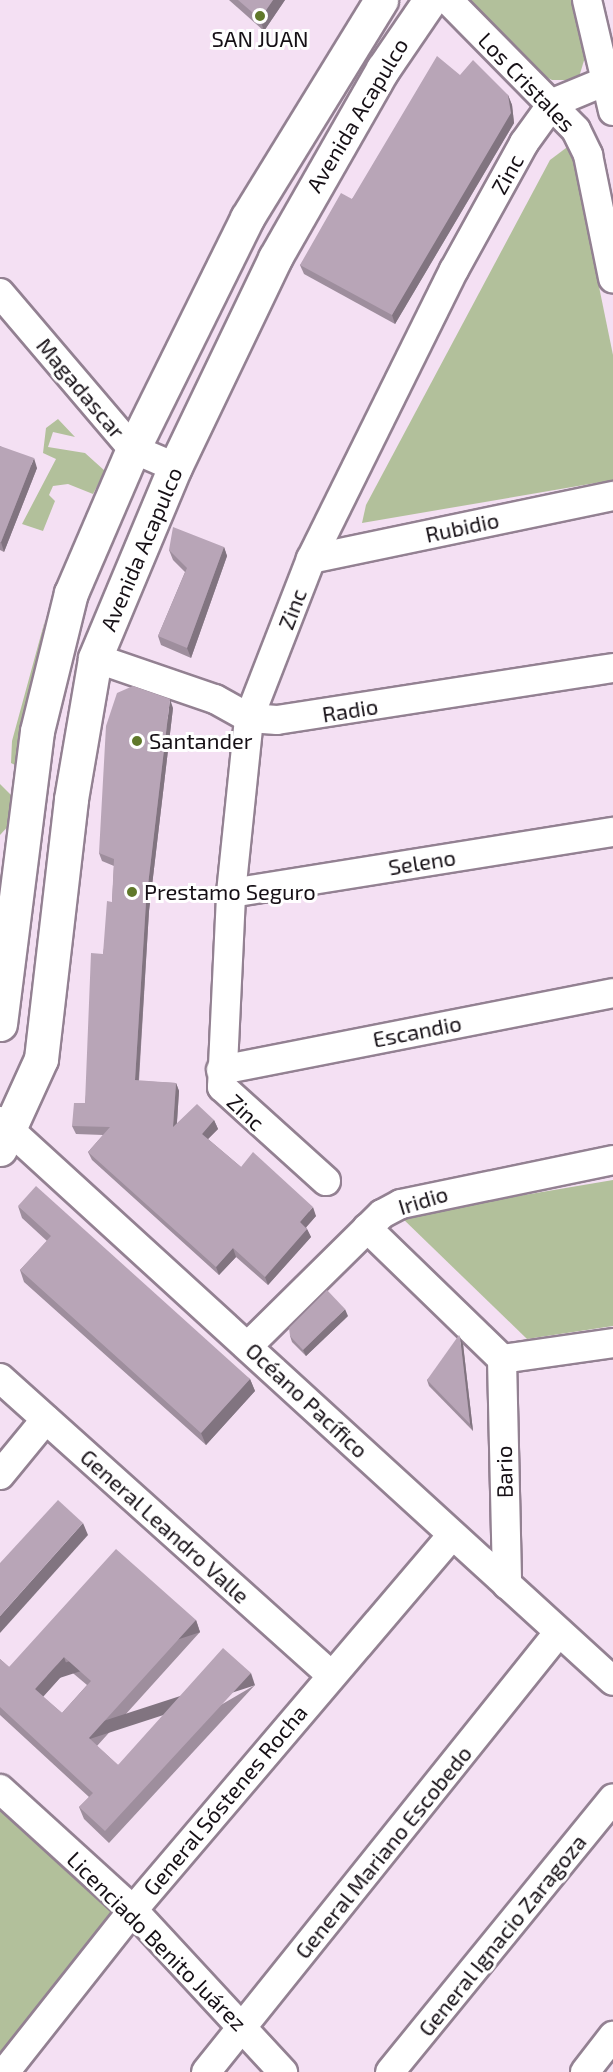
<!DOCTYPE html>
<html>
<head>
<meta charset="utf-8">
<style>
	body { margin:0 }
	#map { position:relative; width:613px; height:2072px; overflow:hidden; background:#f4e0f3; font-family:"Exo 2",sans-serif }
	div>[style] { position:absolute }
	.green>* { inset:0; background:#b2c09b }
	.roads { filter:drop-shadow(2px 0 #938192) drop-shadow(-2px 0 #938192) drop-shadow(0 2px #938192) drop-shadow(0 -2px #938192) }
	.minor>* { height:28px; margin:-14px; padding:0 14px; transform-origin:14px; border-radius:14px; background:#fff }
	.major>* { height:33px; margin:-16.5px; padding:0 16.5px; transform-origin:16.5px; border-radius:16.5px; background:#fff }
	.wall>* { inset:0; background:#9e8e9d }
	.shaded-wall>* { inset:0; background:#817480; transform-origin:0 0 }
	.building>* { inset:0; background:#b8a5b7 }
	.dots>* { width:16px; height:16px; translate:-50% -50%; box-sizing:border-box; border:3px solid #fff; border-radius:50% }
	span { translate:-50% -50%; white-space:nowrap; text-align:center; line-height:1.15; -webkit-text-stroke:6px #fff; paint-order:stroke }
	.poi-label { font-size:22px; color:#161016 }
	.left { translate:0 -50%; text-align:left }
	.street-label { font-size:22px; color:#161016 }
</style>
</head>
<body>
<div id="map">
	<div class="green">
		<div style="clip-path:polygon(465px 0,578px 0,587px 51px,578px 80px,552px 80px,534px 71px)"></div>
		<div style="clip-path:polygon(570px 145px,613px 355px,613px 480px,362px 523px,366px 505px,550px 160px)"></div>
		<div style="clip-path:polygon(58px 419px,75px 437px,53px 432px,48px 447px,85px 453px,105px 471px,93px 494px,68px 484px,53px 486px,49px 495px,55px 501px,43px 531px,22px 524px,56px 459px,43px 453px,46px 428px)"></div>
		<div style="clip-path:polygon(45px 620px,25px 724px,23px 769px,11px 763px,12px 741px)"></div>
		<div style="clip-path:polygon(0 784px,15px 799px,12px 822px,0 835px)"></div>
		<div style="clip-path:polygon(613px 1180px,613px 1326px,527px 1339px,400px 1216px)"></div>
		<div style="clip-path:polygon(0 1804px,117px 1911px,0 2056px)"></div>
	</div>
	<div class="roads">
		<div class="minor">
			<div style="left:448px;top:0;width:182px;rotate:45.4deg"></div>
			<div style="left:576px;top:130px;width:28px;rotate:64deg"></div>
			<div style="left:588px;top:155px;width:126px;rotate:78.5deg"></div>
			<div style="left:587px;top:0;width:114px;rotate:76.8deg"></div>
			<div style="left:0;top:293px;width:205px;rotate:49.6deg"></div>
			<div style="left:133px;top:449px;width:46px;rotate:23.2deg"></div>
			<div style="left:311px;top:559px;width:309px;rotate:-11.8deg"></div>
			<div style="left:95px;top:658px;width:127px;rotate:18.9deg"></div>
			<div style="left:215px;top:699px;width:39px;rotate:29deg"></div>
			<div style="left:249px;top:718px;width:28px;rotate:4deg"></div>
			<div style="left:277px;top:720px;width:340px;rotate:-8.8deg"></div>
			<div style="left:231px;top:893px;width:387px;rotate:-9.1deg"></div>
			<div style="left:221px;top:1070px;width:399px;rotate:-11.1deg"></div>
			<div style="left:0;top:1121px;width:830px;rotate:42.41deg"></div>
			<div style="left:326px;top:1181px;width:140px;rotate:-137.9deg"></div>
			<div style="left:222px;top:1087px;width:194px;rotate:-87.3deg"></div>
			<div style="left:231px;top:893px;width:176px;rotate:-84.1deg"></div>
			<div style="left:249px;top:718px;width:171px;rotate:-68.7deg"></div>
			<div style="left:311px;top:559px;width:322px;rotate:-63.7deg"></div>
			<div style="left:454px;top:270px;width:145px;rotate:-61.1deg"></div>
			<div style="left:524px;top:143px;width:49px;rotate:-54.1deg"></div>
			<div style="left:553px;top:103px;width:57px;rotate:-22.5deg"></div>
			<div style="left:367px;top:1228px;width:188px;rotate:44.1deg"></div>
			<div style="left:502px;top:1359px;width:112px;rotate:-8.2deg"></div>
			<div style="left:248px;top:1346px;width:188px;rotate:-44.6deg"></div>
			<div style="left:382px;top:1214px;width:21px;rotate:-28deg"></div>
			<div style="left:401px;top:1204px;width:217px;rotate:-11.7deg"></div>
			<div style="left:502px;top:1359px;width:226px;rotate:88.7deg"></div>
			<div style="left:0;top:1378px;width:443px;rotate:41.9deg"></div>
			<div style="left:0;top:1475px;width:72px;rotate:-50.6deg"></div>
			<div style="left:0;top:1789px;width:180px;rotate:42.3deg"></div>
			<div style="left:133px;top:1910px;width:221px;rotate:47.2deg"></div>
			<div style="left:5px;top:2072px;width:206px;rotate:-51.7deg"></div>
			<div style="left:133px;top:1910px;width:492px;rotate:-49.6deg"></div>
			<div style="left:206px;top:2072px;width:564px;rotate:-51.26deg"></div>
			<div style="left:390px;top:2072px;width:353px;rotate:-50.8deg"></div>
			<div style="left:585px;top:2072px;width:46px;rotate:-52.1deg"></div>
		</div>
		<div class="major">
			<div style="left:0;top:1024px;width:295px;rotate:-82.8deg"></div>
			<div style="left:37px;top:731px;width:142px;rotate:-76.2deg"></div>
			<div style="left:71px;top:593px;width:157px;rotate:-66.7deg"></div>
			<div style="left:133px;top:449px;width:258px;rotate:-63.7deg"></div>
			<div style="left:247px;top:218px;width:256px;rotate:-58.4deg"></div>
			<div style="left:0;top:1149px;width:99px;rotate:-65.5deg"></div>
			<div style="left:41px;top:1059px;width:262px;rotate:-83.4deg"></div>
			<div style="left:71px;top:799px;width:143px;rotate:-80.3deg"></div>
			<div style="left:95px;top:658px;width:207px;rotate:-67.3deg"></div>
			<div style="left:175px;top:467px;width:232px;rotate:-64.4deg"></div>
			<div style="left:275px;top:258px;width:218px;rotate:-60.3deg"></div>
			<div style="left:383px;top:69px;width:83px;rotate:-55.7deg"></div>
		</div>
	</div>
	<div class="wall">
		<div style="clip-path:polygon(229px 0,285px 0,264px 31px)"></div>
		<div style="clip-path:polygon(460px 75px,508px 95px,512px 105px,514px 123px,395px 324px,304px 274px,300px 265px,352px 199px)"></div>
		<div style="clip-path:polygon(0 446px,37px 468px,4px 552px,0 550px)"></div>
		<div style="clip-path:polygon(224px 547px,227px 556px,191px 658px,161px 645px,158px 636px,185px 572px,173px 560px,169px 550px)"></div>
		<div style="clip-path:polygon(173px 708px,149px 911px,139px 1081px,176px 1083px,179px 1091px,177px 1123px,214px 1120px,218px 1129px,208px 1139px,241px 1167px,316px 1216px,306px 1227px,311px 1237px,268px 1285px,236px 1257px,219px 1275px,92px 1160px,88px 1152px,103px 1135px,76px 1134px,72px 1126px,85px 1103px,103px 954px,112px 902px,114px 866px,102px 861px,99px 853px)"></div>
		<div style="clip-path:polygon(18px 1206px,250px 1379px,255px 1391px,206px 1445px,24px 1282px,20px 1270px,47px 1241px,22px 1218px)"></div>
		<div style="clip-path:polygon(348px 1316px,306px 1356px,292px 1342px,290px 1336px)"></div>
		<div style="clip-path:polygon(463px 1344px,473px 1431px,429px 1386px,427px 1380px)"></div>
		<div style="clip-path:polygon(evenodd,196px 1620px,200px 1632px,97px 1746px,118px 1765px,255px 1685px,109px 1843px,84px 1819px,79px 1807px,89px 1797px,0 1715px,0 1659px,9px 1667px,196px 1620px,68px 1669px,87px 1685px,62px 1713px,43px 1697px,68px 1669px)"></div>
	</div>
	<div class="shaded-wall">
		<div style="clip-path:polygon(273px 0,285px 0,264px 31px,260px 19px)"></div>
		<div style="clip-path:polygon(508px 95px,512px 105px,514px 123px,395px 324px,392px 315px)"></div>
		<div style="clip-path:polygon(34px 458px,37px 468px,4px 552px,1px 542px)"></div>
		<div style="clip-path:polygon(224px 547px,227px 556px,191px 658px,187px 648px)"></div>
		<div style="clip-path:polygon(170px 699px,173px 708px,149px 911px,138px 1089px,135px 1080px,146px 902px)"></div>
		<div style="clip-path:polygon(176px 1083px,179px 1091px,176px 1135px,173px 1127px)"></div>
		<div style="clip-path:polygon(214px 1120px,218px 1129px,205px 1142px,202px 1134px)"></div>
		<div style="clip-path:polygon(313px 1207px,316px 1216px,303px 1231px,300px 1222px)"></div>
		<div style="clip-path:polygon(307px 1229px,311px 1237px,268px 1285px,265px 1277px)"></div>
		<div style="clip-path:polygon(233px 1248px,236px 1257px,219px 1275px,216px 1267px)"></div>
		<div style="clip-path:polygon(345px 1309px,348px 1316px,306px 1356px,303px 1350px)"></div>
		<div style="clip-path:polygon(460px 1337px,463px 1344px,473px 1431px,470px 1424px)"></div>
		<div style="clip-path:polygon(250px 1379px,255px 1391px,206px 1445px,201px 1433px)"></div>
		<div style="clip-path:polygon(83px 1523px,88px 1535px,0 1633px,0 1616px)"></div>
		<div style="left:196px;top:1620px;width:13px;height:159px;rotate:72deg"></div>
		<div style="clip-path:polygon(64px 1657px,68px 1669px,39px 1701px,35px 1689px)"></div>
		<div style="left:251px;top:1673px;width:13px;height:215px;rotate:72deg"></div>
	</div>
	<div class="building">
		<div style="clip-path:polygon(238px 0,273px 0,260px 19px)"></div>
		<div style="clip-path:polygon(437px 56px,460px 75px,473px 60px,508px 95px,511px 113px,392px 315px,300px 265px,341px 193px,352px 199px)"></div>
		<div style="clip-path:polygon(0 446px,34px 458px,1px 542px,0 542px)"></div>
		<div style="clip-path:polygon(173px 527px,224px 547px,187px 648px,158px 636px,187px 568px,169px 550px)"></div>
		<div style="clip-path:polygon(133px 686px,170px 699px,146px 902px,135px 1080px,176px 1083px,173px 1127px,197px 1104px,214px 1120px,202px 1134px,241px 1167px,253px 1152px,313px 1207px,300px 1222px,307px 1229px,265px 1277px,233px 1248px,216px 1267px,88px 1152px,110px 1127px,72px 1126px,74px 1103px,85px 1103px,91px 953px,103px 954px,107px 901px,112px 902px,114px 859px,99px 853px,106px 726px,117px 693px)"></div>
		<div style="clip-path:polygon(36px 1186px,250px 1379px,201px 1433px,20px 1270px,51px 1236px,18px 1206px)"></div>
		<div style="clip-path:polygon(327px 1290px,345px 1309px,303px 1350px,290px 1336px,289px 1328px)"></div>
		<div style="clip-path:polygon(459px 1335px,460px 1337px,470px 1424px,427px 1380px)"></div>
		<div style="clip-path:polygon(58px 1500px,83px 1523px,0 1616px,0 1563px)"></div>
		<div style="clip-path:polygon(evenodd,116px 1549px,196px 1620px,89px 1738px,118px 1765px,223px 1648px,251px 1673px,105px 1831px,79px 1807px,93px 1793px,0 1707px,0 1659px,9px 1667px,116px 1549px,64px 1657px,91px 1681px,62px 1713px,35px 1689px,64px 1657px)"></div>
	</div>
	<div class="dots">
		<div style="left:260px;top:16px;background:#5f782a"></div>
		<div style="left:137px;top:741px;background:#5f782a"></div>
		<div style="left:132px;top:892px;background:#5f782a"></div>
	</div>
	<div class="poi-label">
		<span style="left:260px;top:39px">SAN JUAN</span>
		<span class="left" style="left:149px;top:741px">Santander</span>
		<span class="left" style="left:144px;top:892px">Prestamo Seguro</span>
	</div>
	<div class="street-label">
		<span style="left:527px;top:82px;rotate:46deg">Los Cristales</span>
		<span style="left:357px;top:115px;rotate:-59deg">Avenida Acapulco</span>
		<span style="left:507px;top:174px;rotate:-61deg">Zinc</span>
		<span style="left:81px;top:388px;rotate:50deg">Magadascar</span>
		<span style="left:462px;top:527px;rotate:-12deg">Rubidio</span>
		<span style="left:141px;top:549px;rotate:-67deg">Avenida Acapulco</span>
		<span style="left:292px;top:609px;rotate:-69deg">Zinc</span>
		<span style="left:350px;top:710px;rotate:-9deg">Radio</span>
		<span style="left:422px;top:862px;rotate:-9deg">Seleno</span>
		<span style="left:417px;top:1031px;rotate:-11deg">Escandio</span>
		<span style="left:246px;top:1112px;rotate:43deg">Zinc</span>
		<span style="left:423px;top:1200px;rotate:-17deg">Iridio</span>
		<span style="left:307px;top:1400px;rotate:43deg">Océano Pacífico</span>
		<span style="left:504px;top:1472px;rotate:-91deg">Bario</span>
		<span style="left:165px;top:1526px;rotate:42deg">General Leandro Valle</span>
		<span style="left:225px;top:1800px;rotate:-50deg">General Sóstenes Rocha</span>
		<span style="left:383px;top:1852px;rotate:-51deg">General Mariano Escobedo</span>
		<span style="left:502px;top:1935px;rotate:-51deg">General Ignacio Zaragoza</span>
		<span style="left:157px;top:1941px;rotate:45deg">Licenciado Benito Juárez</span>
	</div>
</div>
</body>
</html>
